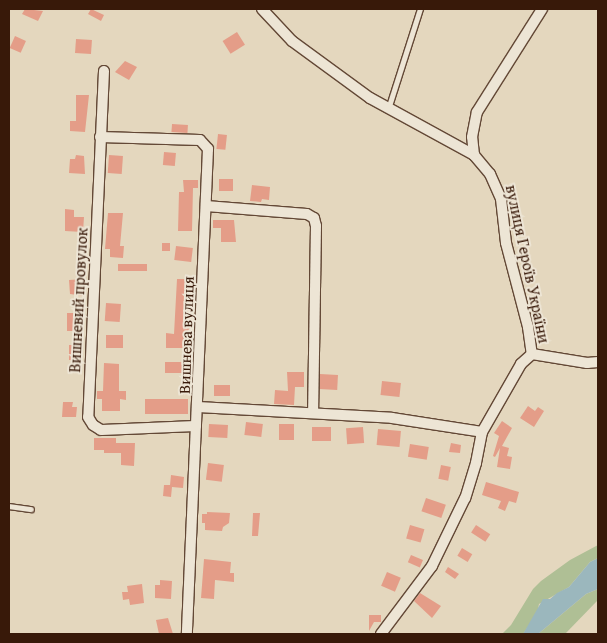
<!DOCTYPE html>
<html>
<head>
<meta charset="utf-8">
<style>
	body { margin:0 }
	#map { position:relative; width:607px; height:643px; overflow:hidden; background:#e4d7be; font-family:"Gentium Book Plus",serif }
	div>[style] { position:absolute }
	.green>* { inset:0; background:#afbf95 }
	.water>* { inset:0; background:#9bb7bd }
	.building>* { inset:0; background:#e49d88; transform-origin:0 0 }
	.roads { filter:drop-shadow(1px 0 #634836) drop-shadow(-1px 0 #634836) drop-shadow(0 1px #634836) drop-shadow(0 -1px #634836) }
	.lane>* { height:5px; margin:-2.5px; padding:0 2.5px; transform-origin:2.5px; border-radius:2.5px; background:#ede5d5 }
	.street>* { height:10px; margin:-5px; padding:0 5px; transform-origin:5px; border-radius:5px; background:#ede5d5 }
	span { translate:-50% -50%; white-space:nowrap; text-align:center; line-height:1.15; -webkit-text-stroke:4px #ede5d5; paint-order:stroke }
	.street-label { font-size:16px; color:#381909 }
	.frame { position:absolute; inset:0; border:10px solid #381909; pointer-events:none }
</style>
</head>
<body>
<div id="map">
	<div class="green">
		<div style="clip-path:polygon(598px 545px,598px 558px,590px 562px,569px 587px,539px 604px,537px 614px,523px 634px,502px 634px,511px 625px,533px 589px,541px 581px,570px 560px)"></div>
		<div style="clip-path:polygon(598px 589px,598px 600px,565px 634px,538px 634px,586px 594px)"></div>
	</div>
	<div class="water">
		<div style="clip-path:polygon(598px 558px,598px 589px,586px 594px,538px 634px,523px 634px,543px 599px,550px 599px,557px 593px,569px 587px,590px 562px)"></div>
	</div>
	<div class="building">
		<div style="clip-path:polygon(25px 9px,43px 11px,38px 21px,22px 14px)"></div>
		<div style="clip-path:polygon(91px 9px,104px 15px,101px 21px,88px 14px)"></div>
		<div style="left:237px;top:32px;width:15px;height:17px;rotate:58deg"></div>
		<div style="left:15px;top:36px;width:12px;height:13px;rotate:24deg"></div>
		<div style="left:76px;top:39px;width:16px;height:14px;rotate:4deg"></div>
		<div style="clip-path:polygon(125px 61px,137px 67px,129px 80px,115px 72px)"></div>
		<div style="clip-path:polygon(76px 95px,89px 95px,85px 132px,70px 131px,70px 121px,76px 121px)"></div>
		<div style="left:172px;top:124px;width:16px;height:8px;rotate:4deg"></div>
		<div style="left:218px;top:134px;width:9px;height:15px;rotate:6deg"></div>
		<div style="left:164px;top:152px;width:12px;height:13px;rotate:5deg"></div>
		<div style="clip-path:polygon(76px 155px,84px 156px,85px 174px,69px 173px,70px 159px,75px 159px)"></div>
		<div style="left:109px;top:155px;width:14px;height:18px;rotate:4deg"></div>
		<div style="left:219px;top:179px;width:14px;height:12px"></div>
		<div style="clip-path:polygon(183px 180px,198px 180px,198px 188px,193px 188px,192px 231px,178px 231px,179px 192px,184px 192px)"></div>
		<div style="clip-path:polygon(252px 185px,270px 187px,269px 200px,262px 199px,261px 202px,250px 201px)"></div>
		<div style="clip-path:polygon(65px 209px,74px 210px,74px 217px,84px 217px,83px 232px,65px 231px)"></div>
		<div style="clip-path:polygon(108px 213px,123px 213px,120px 246px,124px 246px,123px 258px,110px 257px,110px 249px,105px 249px)"></div>
		<div style="clip-path:polygon(213px 220px,234px 220px,236px 242px,221px 242px,221px 228px,213px 228px)"></div>
		<div style="left:162px;top:243px;width:8px;height:8px"></div>
		<div style="left:176px;top:246px;width:17px;height:14px;rotate:7deg"></div>
		<div style="left:118px;top:264px;width:29px;height:7px"></div>
		<div style="clip-path:polygon(84px 279px,85px 296px,70px 294px,69px 280px)"></div>
		<div style="clip-path:polygon(177px 279px,192px 279px,188px 348px,166px 348px,166px 333px,174px 334px)"></div>
		<div style="left:106px;top:303px;width:15px;height:18px;rotate:4deg"></div>
		<div style="left:67px;top:313px;width:15px;height:18px"></div>
		<div style="left:106px;top:335px;width:17px;height:13px"></div>
		<div style="left:69px;top:345px;width:13px;height:15px"></div>
		<div style="left:165px;top:362px;width:20px;height:11px"></div>
		<div style="clip-path:polygon(104px 363px,119px 364px,119px 391px,126px 391px,126px 400px,120px 399px,120px 411px,102px 411px,102px 399px,97px 399px,97px 391px,103px 391px)"></div>
		<div style="clip-path:polygon(287px 372px,304px 372px,304px 387px,295px 387px,294px 405px,274px 404px,275px 390px,288px 391px)"></div>
		<div style="left:320px;top:374px;width:18px;height:15px;rotate:3deg"></div>
		<div style="left:382px;top:381px;width:19px;height:14px;rotate:6deg"></div>
		<div style="left:214px;top:385px;width:16px;height:11px"></div>
		<div style="left:145px;top:399px;width:43px;height:15px"></div>
		<div style="clip-path:polygon(63px 402px,73px 402px,72px 407px,77px 407px,76px 417px,62px 417px)"></div>
		<div style="clip-path:polygon(528px 406px,535px 411px,538px 407px,544px 411px,534px 427px,520px 418px)"></div>
		<div style="clip-path:polygon(502px 421px,512px 428px,502px 446px,509px 448px,507px 456px,512px 457px,510px 469px,497px 467px,500px 448px,495px 457px,493px 456px,499px 436px,494px 433px)"></div>
		<div style="left:246px;top:422px;width:17px;height:13px;rotate:7deg"></div>
		<div style="left:209px;top:424px;width:19px;height:13px;rotate:3deg"></div>
		<div style="left:279px;top:424px;width:15px;height:16px"></div>
		<div style="left:312px;top:427px;width:19px;height:14px"></div>
		<div style="left:363px;top:427px;width:16px;height:17px;rotate:86deg"></div>
		<div style="left:378px;top:429px;width:23px;height:16px;rotate:5deg"></div>
		<div style="clip-path:polygon(94px 438px,116px 438px,116px 443px,135px 443px,134px 466px,121px 465px,121px 453px,104px 453px,104px 450px,94px 450px)"></div>
		<div style="clip-path:polygon(451px 443px,461px 445px,460px 453px,449px 452px)"></div>
		<div style="left:410px;top:444px;width:19px;height:13px;rotate:9deg"></div>
		<div style="left:208px;top:463px;width:16px;height:17px;rotate:7deg"></div>
		<div style="left:441px;top:465px;width:10px;height:14px;rotate:11deg"></div>
		<div style="clip-path:polygon(171px 475px,184px 477px,183px 488px,172px 487px,171px 497px,163px 496px,164px 485px,170px 485px)"></div>
		<div style="clip-path:polygon(486px 482px,519px 492px,516px 503px,509px 501px,505px 511px,498px 508px,501px 501px,482px 495px)"></div>
		<div style="left:426px;top:498px;width:21px;height:14px;rotate:19deg"></div>
		<div style="clip-path:polygon(207px 512px,230px 513px,229px 523px,223px 527px,222px 531px,205px 530px,205px 523px,202px 523px,202px 514px,207px 514px)"></div>
		<div style="clip-path:polygon(253px 513px,260px 513px,258px 536px,252px 536px)"></div>
		<div style="left:410px;top:525px;width:15px;height:14px;rotate:16deg"></div>
		<div style="left:476px;top:525px;width:17px;height:9px;rotate:33deg"></div>
		<div style="left:462px;top:548px;width:12px;height:9px;rotate:31deg"></div>
		<div style="left:411px;top:555px;width:13px;height:8px;rotate:23deg"></div>
		<div style="clip-path:polygon(204px 559px,231px 562px,230px 573px,234px 573px,234px 582px,215px 580px,214px 599px,201px 598px)"></div>
		<div style="clip-path:polygon(448px 567px,459px 574px,455px 579px,445px 572px)"></div>
		<div style="left:387px;top:572px;width:15px;height:15px;rotate:23deg"></div>
		<div style="clip-path:polygon(160px 580px,172px 581px,171px 599px,155px 598px,155px 585px,160px 585px)"></div>
		<div style="clip-path:polygon(142px 584px,144px 603px,130px 605px,129px 599px,123px 600px,122px 592px,128px 592px,127px 586px)"></div>
		<div style="clip-path:polygon(420px 593px,441px 606px,432px 618px,414px 601px)"></div>
		<div style="clip-path:polygon(369px 615px,381px 615px,381px 622px,374px 622px,369px 631px)"></div>
		<div style="clip-path:polygon(168px 618px,173px 634px,159px 634px,156px 620px)"></div>
	</div>
	<div class="roads">
		<div class="lane">
			<div style="left:388px;top:109px;width:105px;rotate:-72.3deg"></div>
			<div style="left:9px;top:506px;width:22px;rotate:8deg"></div>
		</div>
		<div class="street">
			<div style="left:262px;top:9px;width:44px;rotate:46.8deg"></div>
			<div style="left:292px;top:41px;width:97px;rotate:36.2deg"></div>
			<div style="left:370px;top:98px;width:119px;rotate:28.7deg"></div>
			<div style="left:474px;top:155px;width:25px;rotate:50deg"></div>
			<div style="left:490px;top:174px;width:27px;rotate:66deg"></div>
			<div style="left:501px;top:199px;width:44px;rotate:83.5deg"></div>
			<div style="left:506px;top:243px;width:87px;rotate:75.3deg"></div>
			<div style="left:528px;top:327px;width:27px;rotate:82deg"></div>
			<div style="left:532px;top:354px;width:15px;rotate:138deg"></div>
			<div style="left:521px;top:364px;width:78px;rotate:119.8deg"></div>
			<div style="left:482px;top:432px;width:32px;rotate:101deg"></div>
			<div style="left:476px;top:463px;width:37px;rotate:107deg"></div>
			<div style="left:465px;top:498px;width:76px;rotate:115.9deg"></div>
			<div style="left:432px;top:566px;width:85px;rotate:126.9deg"></div>
			<div style="left:104px;top:71px;width:346px;rotate:92.6deg"></div>
			<div style="left:88px;top:417px;width:9px;rotate:58deg"></div>
			<div style="left:93px;top:425px;width:9px;rotate:32deg"></div>
			<div style="left:101px;top:430px;width:95px;rotate:-2.4deg"></div>
			<div style="left:100px;top:137px;width:100px;rotate:1.7deg"></div>
			<div style="left:200px;top:140px;width:12px;rotate:48deg"></div>
			<div style="left:208px;top:149px;width:485px;rotate:92.5deg"></div>
			<div style="left:474px;top:155px;width:18px;rotate:-96deg"></div>
			<div style="left:472px;top:137px;width:25px;rotate:-79deg"></div>
			<div style="left:477px;top:112px;width:122px;rotate:-57.7deg"></div>
			<div style="left:206px;top:206px;width:101px;rotate:4.5deg"></div>
			<div style="left:307px;top:214px;width:8px;rotate:30deg"></div>
			<div style="left:314px;top:218px;width:8px;rotate:76deg"></div>
			<div style="left:316px;top:226px;width:187px;rotate:90.9deg"></div>
			<div style="left:532px;top:354px;width:56px;rotate:9.3deg"></div>
			<div style="left:587px;top:363px;width:11px;rotate:-5deg"></div>
			<div style="left:198px;top:407px;width:194px;rotate:3.2deg"></div>
			<div style="left:392px;top:418px;width:91px;rotate:8.8deg"></div>
		</div>
	</div>
	<div class="street-label">
		<span style="left:528px;top:264px;rotate:78deg">вулиця Героїв України</span>
		<span style="left:78px;top:300px;rotate:-87deg">Вишневий провулок</span>
		<span style="left:186px;top:335px;rotate:-88deg">Вишнева вулиця</span>
	</div>
	<div class="frame"></div>
</div>
</body>
</html>
